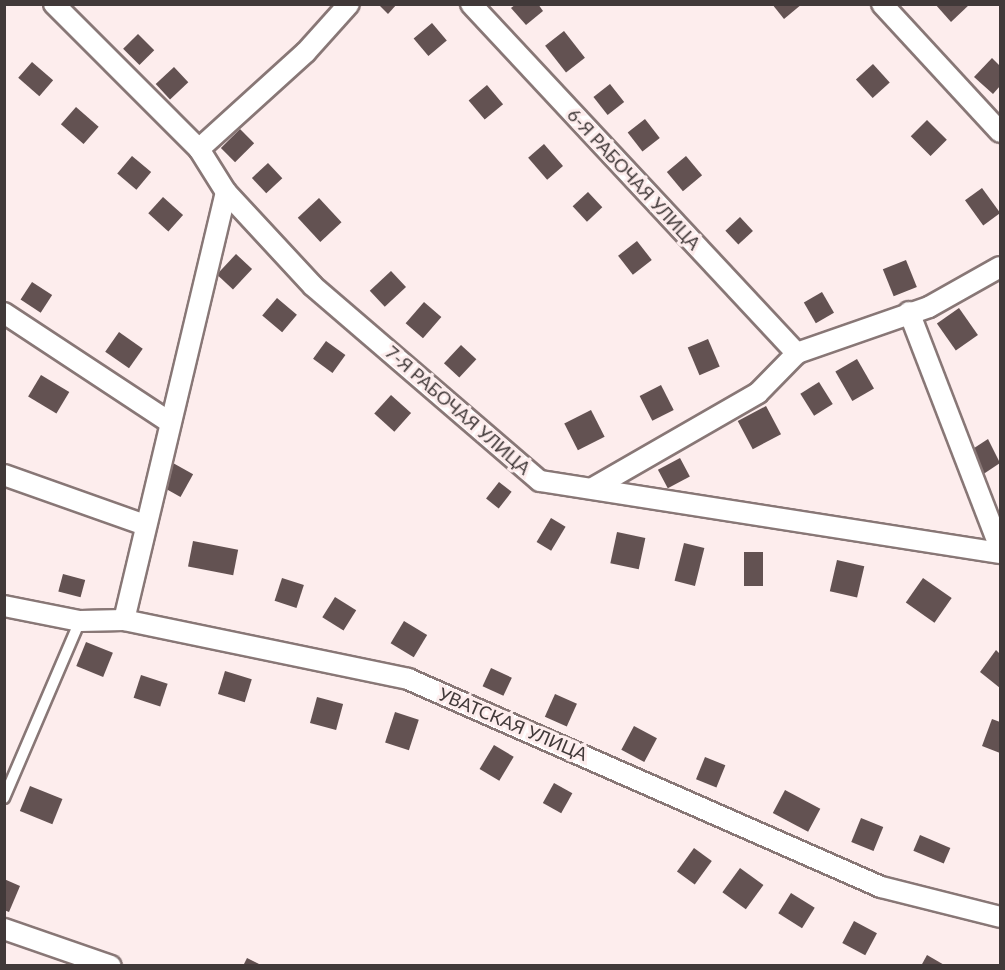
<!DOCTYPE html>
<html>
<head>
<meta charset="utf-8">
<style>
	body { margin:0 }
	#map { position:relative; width:1005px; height:970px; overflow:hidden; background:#fdeded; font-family:Lato,sans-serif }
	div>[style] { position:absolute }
	.building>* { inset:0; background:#635252; transform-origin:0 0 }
	.roads { filter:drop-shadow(2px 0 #887776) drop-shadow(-2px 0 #887776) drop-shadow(0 2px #887776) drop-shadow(0 -2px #887776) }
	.lane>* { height:10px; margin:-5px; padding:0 5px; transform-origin:5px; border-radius:5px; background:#fff }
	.street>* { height:20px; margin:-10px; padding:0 10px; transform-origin:10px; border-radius:10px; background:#fff }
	span { translate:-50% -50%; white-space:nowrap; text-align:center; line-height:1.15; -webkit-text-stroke:6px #fdeded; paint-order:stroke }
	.street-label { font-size:18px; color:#413939 }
	.frame { position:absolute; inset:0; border:6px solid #413939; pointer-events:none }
</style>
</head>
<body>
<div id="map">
	<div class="building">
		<div style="clip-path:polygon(378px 4px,397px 4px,388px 14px)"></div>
		<div style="clip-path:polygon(516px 4px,538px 4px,543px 11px,526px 25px,511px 8px)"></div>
		<div style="clip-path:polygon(772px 4px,802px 4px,784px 19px)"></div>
		<div style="clip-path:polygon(935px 4px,970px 4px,951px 22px)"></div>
		<div style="left:432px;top:23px;width:23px;height:24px;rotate:50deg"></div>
		<div style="left:564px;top:31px;width:34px;height:24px;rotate:52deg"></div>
		<div style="left:138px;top:34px;width:23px;height:21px;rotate:45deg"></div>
		<div style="clip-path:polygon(992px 58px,1000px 66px,1000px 86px,993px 94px,974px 77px)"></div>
		<div style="left:32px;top:62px;width:28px;height:21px;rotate:41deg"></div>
		<div style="left:873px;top:64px;width:25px;height:23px;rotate:48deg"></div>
		<div style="left:174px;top:67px;width:21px;height:25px;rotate:47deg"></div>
		<div style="left:610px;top:84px;width:23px;height:21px;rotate:52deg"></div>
		<div style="left:487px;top:85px;width:25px;height:24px;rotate:50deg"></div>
		<div style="left:76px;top:107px;width:30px;height:23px;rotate:41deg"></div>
		<div style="left:645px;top:119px;width:24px;height:22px;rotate:52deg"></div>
		<div style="left:927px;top:120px;width:28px;height:23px;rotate:45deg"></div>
		<div style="left:240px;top:129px;width:20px;height:27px;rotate:45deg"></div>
		<div style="left:544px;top:144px;width:29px;height:21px;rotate:49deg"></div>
		<div style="left:132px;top:156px;width:25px;height:23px;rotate:40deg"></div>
		<div style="left:686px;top:156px;width:25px;height:25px;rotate:50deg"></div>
		<div style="left:268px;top:163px;width:21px;height:22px;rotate:47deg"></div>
		<div style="left:982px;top:188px;width:31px;height:21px;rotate:54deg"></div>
		<div style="left:588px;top:192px;width:21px;height:21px;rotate:47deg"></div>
		<div style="left:163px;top:197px;width:27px;height:22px;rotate:42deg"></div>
		<div style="left:319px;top:198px;width:33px;height:29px;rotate:47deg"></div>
		<div style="left:740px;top:217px;width:19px;height:20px;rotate:47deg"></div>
		<div style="left:637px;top:241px;width:24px;height:24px;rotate:52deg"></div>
		<div style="left:236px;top:254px;width:22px;height:28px;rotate:43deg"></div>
		<div style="left:906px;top:260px;width:29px;height:25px;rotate:68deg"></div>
		<div style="left:391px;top:271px;width:22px;height:29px;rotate:47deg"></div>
		<div style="left:32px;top:282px;width:24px;height:21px;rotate:33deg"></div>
		<div style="left:822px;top:292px;width:24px;height:21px;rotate:60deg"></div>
		<div style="left:277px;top:298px;width:26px;height:23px;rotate:40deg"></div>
		<div style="left:424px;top:302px;width:23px;height:28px;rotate:41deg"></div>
		<div style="left:959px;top:308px;width:33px;height:27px;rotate:55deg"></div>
		<div style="left:119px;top:332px;width:29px;height:24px;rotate:35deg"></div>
		<div style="left:708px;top:339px;width:30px;height:22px;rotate:67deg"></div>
		<div style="left:326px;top:341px;width:24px;height:22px;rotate:36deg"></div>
		<div style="left:461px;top:345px;width:21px;height:25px;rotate:43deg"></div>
		<div style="left:857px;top:359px;width:34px;height:25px;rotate:60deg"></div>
		<div style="left:41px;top:375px;width:33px;height:25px;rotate:31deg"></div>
		<div style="left:819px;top:382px;width:26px;height:22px;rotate:58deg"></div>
		<div style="left:661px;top:385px;width:28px;height:24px;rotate:63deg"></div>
		<div style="left:391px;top:395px;width:27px;height:25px;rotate:42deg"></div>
		<div style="left:766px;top:406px;width:32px;height:32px;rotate:62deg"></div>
		<div style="left:591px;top:410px;width:30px;height:30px;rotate:63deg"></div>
		<div style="clip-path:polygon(988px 439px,1000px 463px,982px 475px,968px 452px)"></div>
		<div style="left:680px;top:458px;width:21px;height:25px;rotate:62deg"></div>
		<div style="left:173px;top:463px;width:23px;height:26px;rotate:29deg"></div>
		<div style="left:499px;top:482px;width:16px;height:21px;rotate:38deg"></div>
		<div style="left:551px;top:518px;width:17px;height:28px;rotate:31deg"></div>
		<div style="left:617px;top:532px;width:29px;height:32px;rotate:12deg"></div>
		<div style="left:193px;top:541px;width:46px;height:26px;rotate:11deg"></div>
		<div style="left:684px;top:543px;width:21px;height:39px;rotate:14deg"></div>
		<div style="left:744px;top:552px;width:19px;height:34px"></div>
		<div style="left:837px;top:560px;width:28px;height:32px;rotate:13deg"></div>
		<div style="left:63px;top:574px;width:23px;height:18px;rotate:15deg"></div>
		<div style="left:282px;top:578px;width:23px;height:24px;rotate:18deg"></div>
		<div style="left:923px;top:578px;width:35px;height:30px;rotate:35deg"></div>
		<div style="left:335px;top:597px;width:25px;height:24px;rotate:32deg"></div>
		<div style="left:404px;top:621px;width:27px;height:26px;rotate:31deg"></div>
		<div style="left:86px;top:642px;width:29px;height:26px;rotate:22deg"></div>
		<div style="clip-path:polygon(996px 650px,1000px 654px,1000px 688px,980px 672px)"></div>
		<div style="left:491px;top:668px;width:23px;height:20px;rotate:25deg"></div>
		<div style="left:225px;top:671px;width:28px;height:24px;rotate:17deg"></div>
		<div style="left:141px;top:675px;width:28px;height:24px;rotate:18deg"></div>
		<div style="left:555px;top:694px;width:24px;height:25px;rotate:24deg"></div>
		<div style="left:317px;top:697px;width:27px;height:27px;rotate:15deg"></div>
		<div style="left:395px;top:712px;width:25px;height:32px;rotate:18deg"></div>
		<div style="clip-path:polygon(992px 719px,1000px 722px,1000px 753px,982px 746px)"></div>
		<div style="left:634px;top:726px;width:26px;height:27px;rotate:28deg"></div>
		<div style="left:494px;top:745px;width:23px;height:28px;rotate:31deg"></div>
		<div style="left:705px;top:757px;width:22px;height:24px;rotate:22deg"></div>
		<div style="left:554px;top:783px;width:21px;height:23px;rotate:29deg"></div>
		<div style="left:30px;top:786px;width:35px;height:27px;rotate:22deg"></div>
		<div style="left:785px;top:790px;width:40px;height:26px;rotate:28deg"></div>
		<div style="left:861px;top:818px;width:24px;height:26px;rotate:22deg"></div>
		<div style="left:920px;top:835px;width:33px;height:17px;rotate:23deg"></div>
		<div style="left:694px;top:848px;width:22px;height:29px;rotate:36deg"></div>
		<div style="left:740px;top:868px;width:29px;height:30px;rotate:36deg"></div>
		<div style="clip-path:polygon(4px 879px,20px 886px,9px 912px,4px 910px)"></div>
		<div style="left:791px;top:893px;width:28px;height:24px;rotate:32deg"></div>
		<div style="left:854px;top:921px;width:26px;height:25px;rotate:28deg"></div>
		<div style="clip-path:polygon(927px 955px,946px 966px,921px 966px)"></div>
		<div style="clip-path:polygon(247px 958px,263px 966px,243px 966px)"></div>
	</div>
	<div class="roads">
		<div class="lane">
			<div style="left:4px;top:798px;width:193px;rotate:-66.8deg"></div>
		</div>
		<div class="street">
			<div style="left:54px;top:4px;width:205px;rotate:45deg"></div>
			<div style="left:199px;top:149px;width:51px;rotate:57.9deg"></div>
			<div style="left:226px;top:192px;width:128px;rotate:47.2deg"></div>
			<div style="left:313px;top:286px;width:299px;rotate:40.7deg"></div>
			<div style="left:540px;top:481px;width:466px;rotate:8.9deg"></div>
			<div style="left:471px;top:4px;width:478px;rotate:47deg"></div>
			<div style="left:882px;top:4px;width:174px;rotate:47.3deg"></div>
			<div style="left:199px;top:149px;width:144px;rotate:-42.2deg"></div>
			<div style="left:306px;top:52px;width:64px;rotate:-48.1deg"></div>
			<div style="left:909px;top:312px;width:253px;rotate:68.9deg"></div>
			<div style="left:4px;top:313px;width:196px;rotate:33.4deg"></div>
			<div style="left:4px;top:475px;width:150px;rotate:19.5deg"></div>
			<div style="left:593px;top:488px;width:190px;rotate:-29.9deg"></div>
			<div style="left:758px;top:393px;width:56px;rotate:-45.7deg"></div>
			<div style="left:797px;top:353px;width:140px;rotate:-19.2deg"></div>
			<div style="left:929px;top:307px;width:81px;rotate:-29.4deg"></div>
			<div style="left:4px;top:606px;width:77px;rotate:11.2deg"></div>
			<div style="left:80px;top:621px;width:44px;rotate:-1.3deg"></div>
			<div style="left:124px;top:620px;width:290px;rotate:11.7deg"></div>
			<div style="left:408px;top:679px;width:517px;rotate:23.74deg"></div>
			<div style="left:881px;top:887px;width:123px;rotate:14.1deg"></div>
			<div style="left:124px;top:620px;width:440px;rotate:-76.6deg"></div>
			<div style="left:4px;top:929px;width:113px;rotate:19.1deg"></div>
		</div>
	</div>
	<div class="street-label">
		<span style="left:634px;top:179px;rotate:47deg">6-Я РАБОЧАЯ УЛИЦА</span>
		<span style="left:458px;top:410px;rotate:41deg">7-Я РАБОЧАЯ УЛИЦА</span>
		<span style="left:513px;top:724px;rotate:23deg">УВАТСКАЯ УЛИЦА</span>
	</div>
	<div class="frame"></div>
</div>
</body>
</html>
